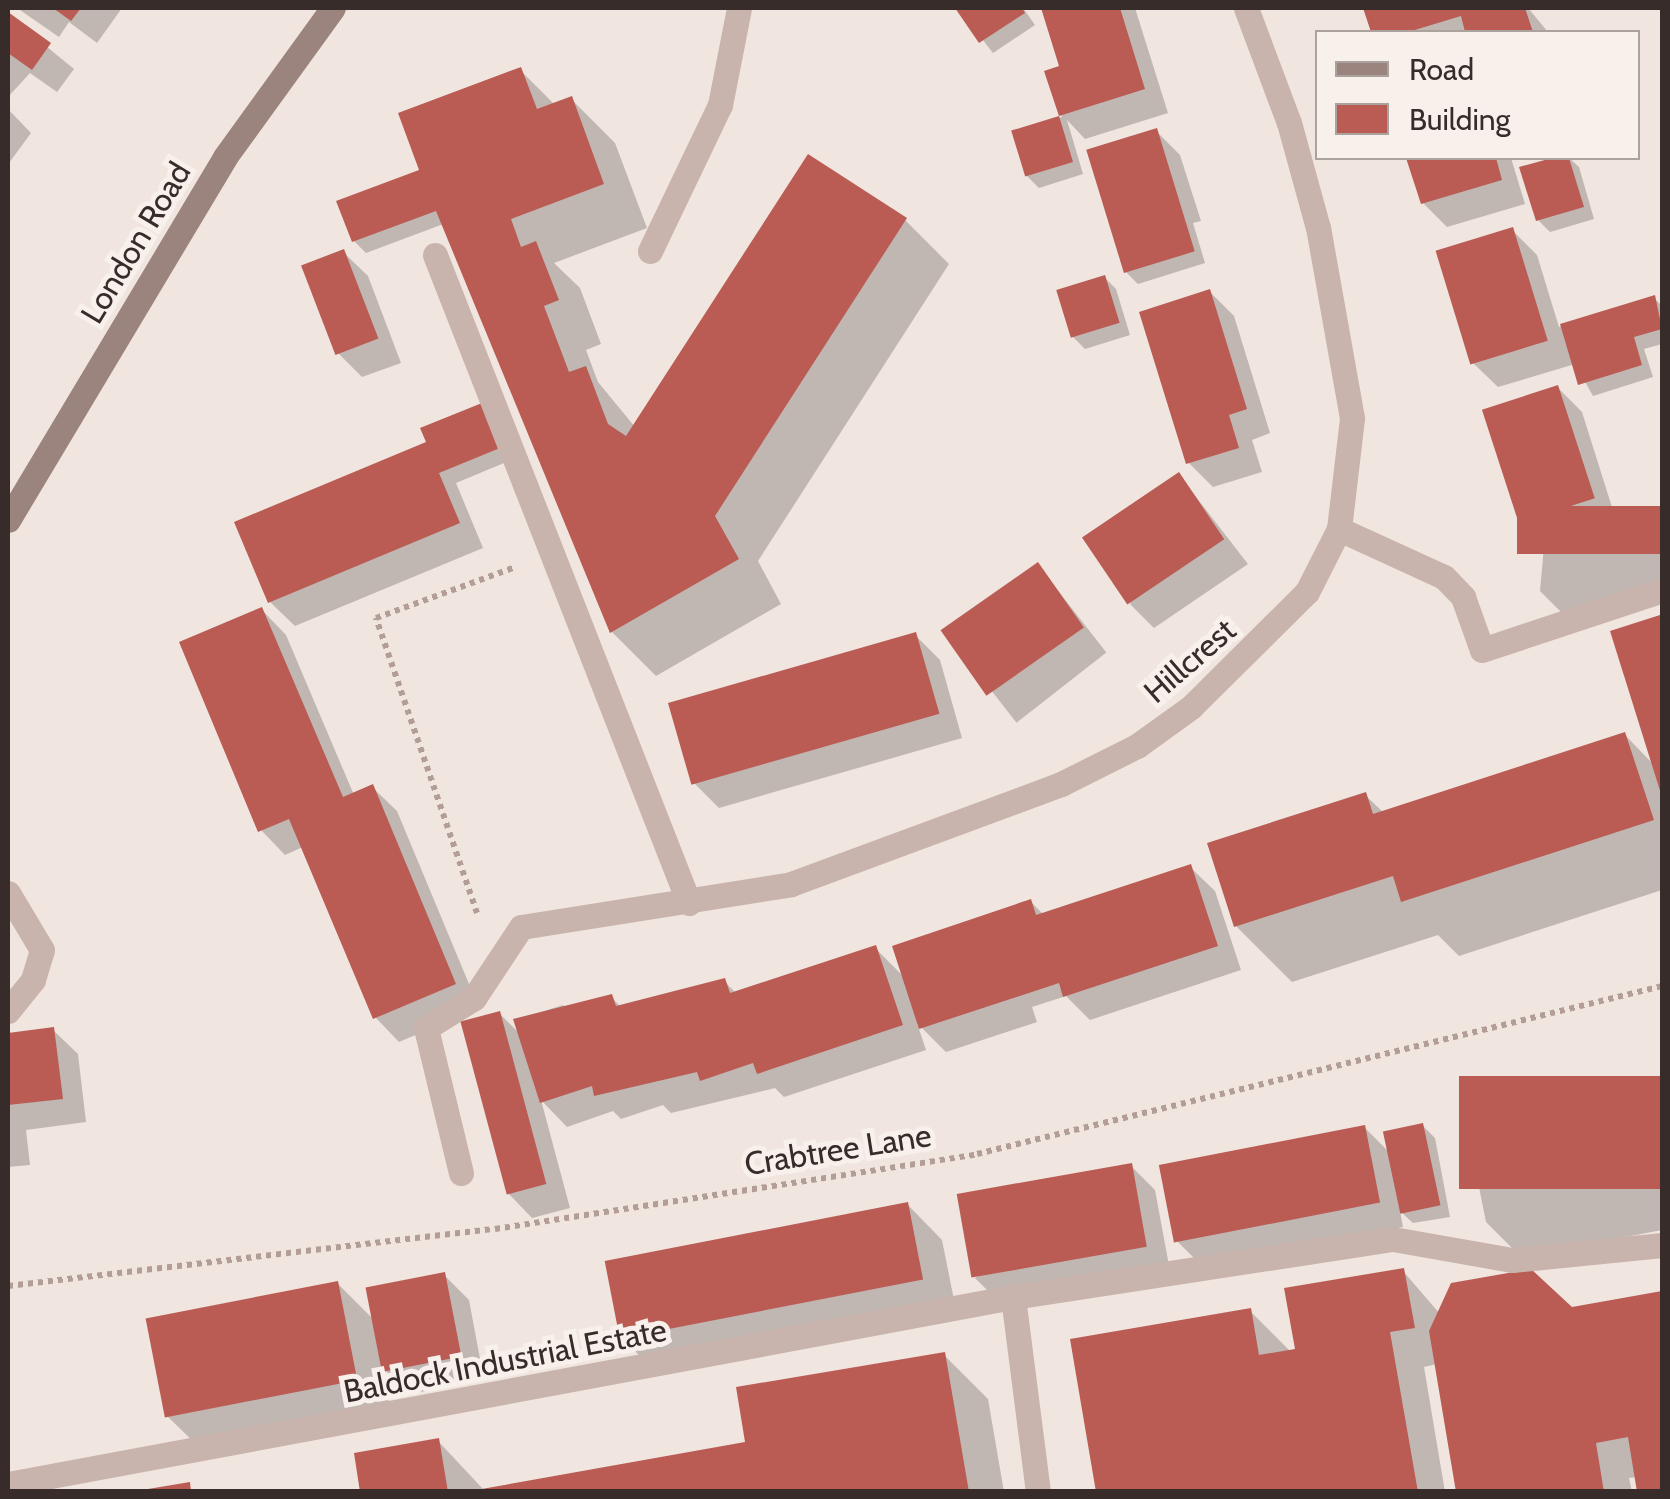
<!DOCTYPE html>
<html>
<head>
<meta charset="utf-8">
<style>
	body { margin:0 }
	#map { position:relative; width:1670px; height:1499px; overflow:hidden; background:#f0e5df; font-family:Cabin,sans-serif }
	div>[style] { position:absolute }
	.shadow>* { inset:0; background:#0003; transform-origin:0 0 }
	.building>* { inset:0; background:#ba5b54; transform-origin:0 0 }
	.path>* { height:6px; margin-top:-3px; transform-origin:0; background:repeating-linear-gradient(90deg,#b39e97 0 5px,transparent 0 10px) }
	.service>* { height:25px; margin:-12.5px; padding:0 12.5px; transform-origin:12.5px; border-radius:12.5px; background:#c8b4ac }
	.minor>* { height:25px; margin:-12.5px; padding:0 12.5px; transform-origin:12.5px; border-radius:12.5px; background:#c8b4ac }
	.secondary>* { height:25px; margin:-12.5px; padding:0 12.5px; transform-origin:12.5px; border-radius:12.5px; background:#9b837e }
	span { translate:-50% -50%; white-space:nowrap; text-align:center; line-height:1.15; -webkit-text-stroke:10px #f8f0eb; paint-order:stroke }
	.street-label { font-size:32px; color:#372c2a }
	.frame { position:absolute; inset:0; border:10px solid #372c2a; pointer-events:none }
	.legend { position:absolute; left:1315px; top:30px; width:325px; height:130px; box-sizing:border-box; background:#f8f0eb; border:2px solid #aba29e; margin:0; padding:12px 18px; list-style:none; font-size:30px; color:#372c2a }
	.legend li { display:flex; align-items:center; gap:20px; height:50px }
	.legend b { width:50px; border:2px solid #aba29e }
</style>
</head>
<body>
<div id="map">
	<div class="shadow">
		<div style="clip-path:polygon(17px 8px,122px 8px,97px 43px,69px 22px,59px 37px)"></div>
		<div style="clip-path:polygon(958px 8px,1023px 8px,1035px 25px,993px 53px)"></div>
		<div style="clip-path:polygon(1044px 8px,1135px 8px,1168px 113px,1085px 139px,1067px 120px,1083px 174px,1039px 188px,1027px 176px,1014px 132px,1062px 117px,1047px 72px,1062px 67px)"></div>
		<div style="clip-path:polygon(1366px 8px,1528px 8px,1548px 32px,1374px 32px)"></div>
		<div style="clip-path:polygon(8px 15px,74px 69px,57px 92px,30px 73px,8px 97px)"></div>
		<div style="clip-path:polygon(520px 70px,555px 105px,571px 99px,615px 143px,647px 228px,554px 263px,580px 288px,601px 344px,586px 350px,598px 382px,635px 427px,905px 220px,949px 264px,758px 561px,781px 604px,656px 676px,612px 632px,446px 223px,366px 253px,354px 241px)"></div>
		<div style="clip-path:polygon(8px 109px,31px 133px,9px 163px,8px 161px)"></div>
		<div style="clip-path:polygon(1156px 131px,1180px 155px,1201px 221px,1193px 223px,1205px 263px,1138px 284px,1126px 272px)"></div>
		<div style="clip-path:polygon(1409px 158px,1511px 158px,1525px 204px,1447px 227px,1423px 203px)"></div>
		<div style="clip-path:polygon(1569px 158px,1579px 167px,1594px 219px,1550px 232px,1538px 220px,1522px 169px)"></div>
		<div style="clip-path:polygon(1512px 230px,1537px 255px,1559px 327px,1654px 298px,1662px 306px,1662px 344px,1644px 349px,1653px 377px,1593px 396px,1575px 364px,1498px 387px,1473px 363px)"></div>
		<div style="clip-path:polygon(343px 252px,368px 276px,401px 363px,362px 377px,338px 353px)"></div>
		<div style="clip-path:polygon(1104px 277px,1116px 289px,1130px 335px,1085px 349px,1073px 337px)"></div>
		<div style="clip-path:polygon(1210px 292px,1234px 316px,1270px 433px,1252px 440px,1262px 472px,1213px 487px,1189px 463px)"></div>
		<div style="clip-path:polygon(1558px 388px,1582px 412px,1617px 523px,1662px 509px,1662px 586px,1565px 616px,1540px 591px,1544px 546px,1519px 520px)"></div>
		<div style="clip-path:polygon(481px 405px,511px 460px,456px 483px,483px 548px,295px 626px,270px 602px,429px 443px)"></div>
		<div style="clip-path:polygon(1179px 475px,1248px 564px,1154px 628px,1130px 604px)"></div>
		<div style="left:1038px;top:565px;width:111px;height:114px;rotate:52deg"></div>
		<div style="clip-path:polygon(262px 610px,286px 635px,354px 795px,372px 787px,397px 811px,479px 1008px,399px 1042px,375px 1017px,303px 847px,285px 855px,261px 830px)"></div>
		<div style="clip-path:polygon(1659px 618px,1662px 890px,1459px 956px,1438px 935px,1292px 982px,1236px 926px,1365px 795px,1384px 813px,1625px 735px,1654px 765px)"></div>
		<div style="clip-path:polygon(915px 635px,940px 660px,962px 738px,719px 808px,694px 783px)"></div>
		<div style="clip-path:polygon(1190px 867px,1215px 891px,1241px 970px,1090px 1020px,1066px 996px,1032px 1007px,1037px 1022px,946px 1052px,917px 1023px,926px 1050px,784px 1097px,775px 1088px,671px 1113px,663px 1105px,621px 1119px,613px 1111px,567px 1127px,541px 1100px,570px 1208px,532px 1218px,508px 1193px,500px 1014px,521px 1035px,516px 1020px,563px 1005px,569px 1011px,611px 997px,621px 1007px,724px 981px,736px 993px,875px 948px,905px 978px,1031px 902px,1044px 915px)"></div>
		<div style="clip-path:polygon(53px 1030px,78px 1054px,86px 1122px,26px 1130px,30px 1165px,8px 1167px,8px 1035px)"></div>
		<div style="clip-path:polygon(1662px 1079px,1662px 1230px,1521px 1257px,1486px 1222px,1465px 1117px)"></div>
		<div style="clip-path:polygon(1423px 1126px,1435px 1138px,1450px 1217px,1413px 1223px,1400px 1211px,1403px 1227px,1201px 1265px,1176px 1240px,1365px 1128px,1390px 1153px)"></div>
		<div style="clip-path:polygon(1131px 1166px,1155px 1190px,1170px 1271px,1000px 1303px,975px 1278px)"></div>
		<div style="clip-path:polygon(907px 1204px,942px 1240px,957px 1315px,656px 1372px,621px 1337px)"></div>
		<div style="clip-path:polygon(1403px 1271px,1440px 1314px,1571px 1310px,1662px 1293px,1662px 1492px,1640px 1492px,1637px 1477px,1629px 1478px,1632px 1492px,1459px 1492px,1437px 1364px,1424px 1367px,1445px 1492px,1099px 1492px,1250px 1311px,1291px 1352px)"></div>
		<div style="clip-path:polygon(444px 1275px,469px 1300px,484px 1380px,409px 1394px,382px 1367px,391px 1414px,202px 1450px,166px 1415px,338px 1284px,375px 1321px)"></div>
		<div style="clip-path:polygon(944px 1355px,988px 1399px,1004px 1492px,363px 1492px,438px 1441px,483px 1489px,748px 1444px)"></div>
	</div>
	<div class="building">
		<div style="clip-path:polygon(53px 8px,81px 8px,71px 21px)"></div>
		<div style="clip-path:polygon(955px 8px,1022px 8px,1025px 13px,979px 43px)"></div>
		<div style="clip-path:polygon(1041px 8px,1120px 8px,1145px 89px,1059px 116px,1044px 71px,1059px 66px)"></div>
		<div style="clip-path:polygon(1363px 8px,1525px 8px,1533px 32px,1465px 32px,1461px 16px,1408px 32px,1371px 32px)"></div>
		<div style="clip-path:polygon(8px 12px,51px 43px,32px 70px,8px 53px)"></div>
		<div style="clip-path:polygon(521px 67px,537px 109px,572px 96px,604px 184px,511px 219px,521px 247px,536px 241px,559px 300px,544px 306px,569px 372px,586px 366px,608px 424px,626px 436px,808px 154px,907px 218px,715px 516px,739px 559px,610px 633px,436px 211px,352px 242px,336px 201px,419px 170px,398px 113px)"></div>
		<div style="left:1059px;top:116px;width:48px;height:50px;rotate:73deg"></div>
		<div style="left:1157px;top:128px;width:129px;height:74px;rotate:73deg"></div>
		<div style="clip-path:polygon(1406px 158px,1496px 158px,1502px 180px,1421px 204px)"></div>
		<div style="clip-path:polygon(1552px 158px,1569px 158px,1584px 207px,1536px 221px,1519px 167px)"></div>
		<div style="left:1513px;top:227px;width:119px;height:81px;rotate:73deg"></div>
		<div style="left:344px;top:249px;width:96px;height:46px;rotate:69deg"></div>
		<div style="left:1105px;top:275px;width:50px;height:51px;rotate:73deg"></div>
		<div style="clip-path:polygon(1210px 289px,1247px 409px,1229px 415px,1239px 448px,1186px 464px,1139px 312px)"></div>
		<div style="clip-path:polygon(1655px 295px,1662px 329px,1634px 337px,1642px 365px,1578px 385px,1560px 324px)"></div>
		<div style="left:1558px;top:385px;width:119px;height:80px;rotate:72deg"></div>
		<div style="clip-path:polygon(482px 403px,500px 448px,439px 473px,460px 523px,268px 603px,234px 522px,426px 442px,420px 428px)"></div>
		<div style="left:1179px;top:472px;width:81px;height:117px;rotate:56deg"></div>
		<div style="left:1662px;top:506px;width:48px;height:145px;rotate:90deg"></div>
		<div style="left:1038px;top:562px;width:80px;height:119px;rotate:55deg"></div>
		<div style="clip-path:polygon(262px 607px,343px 797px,373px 784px,456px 984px,373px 1019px,289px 819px,258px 832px,179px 642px)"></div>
		<div style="clip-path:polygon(1660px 615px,1662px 623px,1662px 797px,1610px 631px)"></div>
		<div style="left:916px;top:632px;width:85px;height:258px;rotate:74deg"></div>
		<div style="clip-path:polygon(1625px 732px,1654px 820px,1401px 902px,1393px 876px,1234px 927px,1207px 843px,1366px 792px,1373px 814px)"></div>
		<div style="clip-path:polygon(1191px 864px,1218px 946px,1063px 997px,1059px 983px,919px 1029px,892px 946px,1031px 899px,1036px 915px)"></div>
		<div style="clip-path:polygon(876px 945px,903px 1025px,757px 1074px,753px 1063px,700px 1081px,697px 1072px,594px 1096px,592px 1086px,540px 1103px,513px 1019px,612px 994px,616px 1006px,725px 978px,730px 993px)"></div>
		<div style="left:500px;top:1011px;width:179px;height:41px;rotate:75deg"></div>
		<div style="clip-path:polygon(54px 1027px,63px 1099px,8px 1105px,8px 1033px)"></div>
		<div style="left:1662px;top:1076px;width:113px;height:203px;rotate:90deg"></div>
		<div style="left:1423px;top:1123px;width:84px;height:41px;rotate:78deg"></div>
		<div style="left:1365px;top:1125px;width:79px;height:210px;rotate:79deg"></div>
		<div style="left:1132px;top:1163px;width:85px;height:178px;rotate:80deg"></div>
		<div style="left:908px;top:1202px;width:79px;height:309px;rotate:79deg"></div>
		<div style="clip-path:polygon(1404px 1268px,1415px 1328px,1390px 1332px,1418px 1492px,1096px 1492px,1070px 1339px,1251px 1308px,1259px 1355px,1295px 1349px,1284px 1288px)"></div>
		<div style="clip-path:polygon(1531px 1269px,1572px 1307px,1662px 1291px,1662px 1492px,1637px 1492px,1628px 1437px,1596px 1443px,1604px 1492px,1456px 1492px,1429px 1331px,1451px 1283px)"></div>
		<div style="left:445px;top:1272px;width:86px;height:81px;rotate:79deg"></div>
		<div style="left:338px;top:1281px;width:101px;height:196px;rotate:79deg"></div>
		<div style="clip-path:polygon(945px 1352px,969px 1492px,465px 1492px,745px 1442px,736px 1387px)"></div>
		<div style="clip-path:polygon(439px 1438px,448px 1492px,360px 1492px,354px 1453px)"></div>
		<div style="clip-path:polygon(190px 1482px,191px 1492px,148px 1492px,148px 1489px)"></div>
	</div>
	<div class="path">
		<div style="left:477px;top:913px;width:312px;rotate:-108.9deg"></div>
		<div style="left:376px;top:618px;width:146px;rotate:-20.1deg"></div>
		<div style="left:8px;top:1286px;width:490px;rotate:-6.7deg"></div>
		<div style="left:495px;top:1229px;width:488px;rotate:-8.8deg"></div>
		<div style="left:977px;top:1154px;width:705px;rotate:-13.78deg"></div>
	</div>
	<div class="service">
		<div style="left:650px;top:251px;width:162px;rotate:-64.4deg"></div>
		<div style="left:720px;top:105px;width:99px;rotate:-78.9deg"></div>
		<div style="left:435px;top:255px;width:696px;rotate:68.6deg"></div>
		<div style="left:1339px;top:529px;width:115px;rotate:24.6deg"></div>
		<div style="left:1444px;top:577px;width:28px;rotate:46deg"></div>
		<div style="left:1463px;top:597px;width:56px;rotate:70.3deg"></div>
		<div style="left:1482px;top:650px;width:190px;rotate:-18.4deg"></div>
		<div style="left:8px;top:893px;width:66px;rotate:59.2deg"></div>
		<div style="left:42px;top:950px;width:31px;rotate:107deg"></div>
		<div style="left:33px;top:980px;width:40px;rotate:129deg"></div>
		<div style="left:461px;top:1173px;width:149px;rotate:-103.6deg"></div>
		<div style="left:426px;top:1028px;width:57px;rotate:-32deg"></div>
		<div style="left:474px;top:998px;width:85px;rotate:-56.5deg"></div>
		<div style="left:1013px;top:1297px;width:197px;rotate:82.7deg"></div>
		<div style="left:8px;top:1484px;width:1022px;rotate:-10.54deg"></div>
		<div style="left:1013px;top:1297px;width:384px;rotate:-8.7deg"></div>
		<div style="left:1393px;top:1239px;width:121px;rotate:10deg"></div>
		<div style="left:1512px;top:1260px;width:151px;rotate:-5.7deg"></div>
	</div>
	<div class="minor">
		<div style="left:521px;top:927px;width:273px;rotate:-9deg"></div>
		<div style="left:791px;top:884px;width:288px;rotate:-20.3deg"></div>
		<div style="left:1061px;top:784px;width:85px;rotate:-26.6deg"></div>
		<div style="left:1137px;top:746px;width:67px;rotate:-35.8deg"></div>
		<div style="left:1191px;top:707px;width:163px;rotate:-44.8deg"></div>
		<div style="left:1307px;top:592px;width:71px;rotate:-63.1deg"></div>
		<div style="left:1339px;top:529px;width:112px;rotate:-83.3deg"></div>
		<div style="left:1352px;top:418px;width:193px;rotate:-100.1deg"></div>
		<div style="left:1318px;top:228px;width:109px;rotate:-105.4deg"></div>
		<div style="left:1289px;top:123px;width:123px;rotate:-110.5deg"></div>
	</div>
	<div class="secondary">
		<div style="left:8px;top:520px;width:423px;rotate:-59.1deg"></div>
		<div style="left:225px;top:157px;width:184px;rotate:-54.1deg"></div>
	</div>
	<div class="street-label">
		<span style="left:136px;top:243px;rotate:-59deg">London Road</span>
		<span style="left:1190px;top:661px;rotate:-41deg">Hillcrest</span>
		<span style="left:838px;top:1150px;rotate:-9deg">Crabtree Lane</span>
		<span style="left:505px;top:1361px;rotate:-11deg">Baldock Industrial Estate</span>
	</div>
	<div class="frame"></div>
	<ul class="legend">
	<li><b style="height:12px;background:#9b837e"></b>Road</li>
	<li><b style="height:28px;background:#ba5b54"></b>Building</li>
	</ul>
</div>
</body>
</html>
